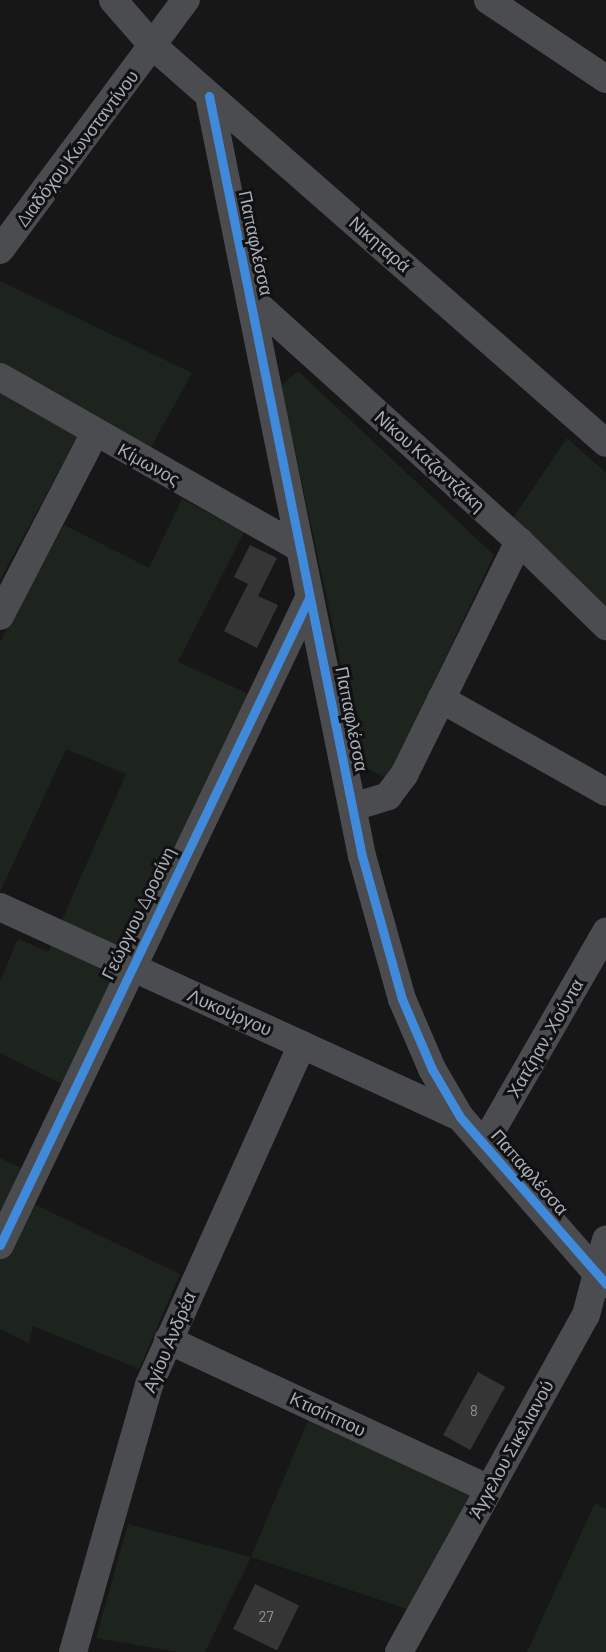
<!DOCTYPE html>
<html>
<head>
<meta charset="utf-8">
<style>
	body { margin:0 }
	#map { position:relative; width:606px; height:1652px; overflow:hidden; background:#171717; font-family:Barlow,sans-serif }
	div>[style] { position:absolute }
	.green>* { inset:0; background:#1d241e }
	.building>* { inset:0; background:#353536; transform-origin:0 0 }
	.street>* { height:28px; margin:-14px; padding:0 14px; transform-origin:14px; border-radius:14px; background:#4b4c50 }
	.cycleway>* { height:9px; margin:-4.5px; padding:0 4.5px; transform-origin:4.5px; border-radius:4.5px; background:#408adc }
	span { translate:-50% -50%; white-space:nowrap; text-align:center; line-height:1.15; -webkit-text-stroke:6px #111113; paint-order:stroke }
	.number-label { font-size:15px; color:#8b8f98 }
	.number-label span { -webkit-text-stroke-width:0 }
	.street-label { font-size:18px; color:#a8adb8 }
</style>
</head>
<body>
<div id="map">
	<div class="green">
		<div style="clip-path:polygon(0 281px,192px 373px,151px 447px,89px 415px,0 580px)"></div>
		<div style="clip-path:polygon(298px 371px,494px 555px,388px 779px,363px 766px,281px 386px)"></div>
		<div style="clip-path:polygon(567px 438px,606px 473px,606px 609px,511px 521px)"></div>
		<div style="clip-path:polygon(182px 499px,244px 532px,178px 662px,249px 694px,64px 1085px,0 1053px,0 981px,18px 939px,48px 952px,126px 774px,66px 749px,0 892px,0 642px,64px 525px,149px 568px)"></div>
		<div style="clip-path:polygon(0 1158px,23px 1169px,11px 1193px,180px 1274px,139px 1369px,33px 1326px,29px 1343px,0 1329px)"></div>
		<div style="clip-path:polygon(309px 1418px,471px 1492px,410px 1610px,251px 1557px,205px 1652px,177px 1652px,96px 1638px,128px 1524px,251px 1557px)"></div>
		<div style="clip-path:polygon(595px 1503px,606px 1509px,606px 1652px,527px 1652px)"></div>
	</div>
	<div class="building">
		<div style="clip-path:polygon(250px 545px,277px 558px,258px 596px,278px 605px,257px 648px,224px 631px,248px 584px,234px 577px)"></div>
		<div style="left:478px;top:1372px;width:31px;height:72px;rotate:29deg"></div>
		<div style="left:255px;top:1584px;width:49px;height:50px;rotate:26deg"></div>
	</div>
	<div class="street">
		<div style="left:113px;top:0;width:61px;rotate:49deg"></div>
		<div style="left:153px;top:46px;width:602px;rotate:41.23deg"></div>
		<div style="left:488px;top:0;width:142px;rotate:33.8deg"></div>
		<div style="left:209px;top:96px;width:775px;rotate:78.62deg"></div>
		<div style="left:362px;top:856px;width:148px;rotate:74.4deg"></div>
		<div style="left:402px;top:999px;width:76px;rotate:66.8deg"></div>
		<div style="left:432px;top:1069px;width:56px;rotate:59.7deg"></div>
		<div style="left:460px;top:1117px;width:222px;rotate:48.8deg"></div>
		<div style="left:0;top:250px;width:312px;rotate:-53.4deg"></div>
		<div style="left:251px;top:299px;width:361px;rotate:42.1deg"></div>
		<div style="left:519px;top:541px;width:122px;rotate:44.3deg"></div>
		<div style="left:0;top:377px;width:345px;rotate:29.7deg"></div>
		<div style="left:0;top:616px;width:206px;rotate:-62.6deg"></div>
		<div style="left:441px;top:699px;width:189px;rotate:29.4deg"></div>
		<div style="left:353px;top:807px;width:37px;rotate:-17deg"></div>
		<div style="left:388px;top:796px;width:26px;rotate:-53deg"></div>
		<div style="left:404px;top:775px;width:261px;rotate:-63.8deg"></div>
		<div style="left:0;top:907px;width:506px;rotate:24.54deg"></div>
		<div style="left:484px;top:1144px;width:245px;rotate:-60.1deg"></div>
		<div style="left:0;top:1245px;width:717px;rotate:-64.47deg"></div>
		<div style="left:168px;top:1340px;width:354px;rotate:24.9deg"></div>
		<div style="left:73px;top:1652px;width:278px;rotate:-74.1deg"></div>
		<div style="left:149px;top:1385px;width:373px;rotate:-65.8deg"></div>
		<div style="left:399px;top:1652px;width:385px;rotate:-61deg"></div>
		<div style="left:586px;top:1315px;width:78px;rotate:-75.1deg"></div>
	</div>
	<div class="cycleway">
		<div style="left:209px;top:96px;width:775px;rotate:78.62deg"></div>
		<div style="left:362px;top:856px;width:148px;rotate:74.4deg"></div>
		<div style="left:402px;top:999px;width:76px;rotate:66.8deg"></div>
		<div style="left:432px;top:1069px;width:56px;rotate:59.7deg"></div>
		<div style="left:460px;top:1117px;width:222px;rotate:48.8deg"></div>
		<div style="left:0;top:1245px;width:717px;rotate:-64.47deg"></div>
	</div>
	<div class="number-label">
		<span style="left:474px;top:1411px">8</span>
		<span style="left:266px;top:1617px">27</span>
	</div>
	<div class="street-label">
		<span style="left:77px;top:148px;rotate:-53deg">Διαδόχου Κωνσταντίνου</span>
		<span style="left:256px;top:243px;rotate:78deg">Παπαφλέσσα</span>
		<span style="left:380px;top:244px;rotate:41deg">Νικηταρά</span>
		<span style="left:430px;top:461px;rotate:42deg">Νίκου Καζαντζάκη</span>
		<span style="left:149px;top:464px;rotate:29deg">Κίμωνος</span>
		<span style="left:352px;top:719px;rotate:79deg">Παπαφλέσσα</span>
		<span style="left:138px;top:913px;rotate:-64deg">Γεώργιου Δροσίνη</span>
		<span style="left:230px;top:1012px;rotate:24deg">Λυκούργου</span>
		<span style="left:545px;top:1038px;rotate:-60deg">Χατζηαν. Χούντα</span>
		<span style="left:530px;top:1172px;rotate:49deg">Παπαφλέσσα</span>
		<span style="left:169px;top:1342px;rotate:-67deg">Αγίου Ανδρέα</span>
		<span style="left:328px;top:1414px;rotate:25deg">Κτισίππου</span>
		<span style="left:511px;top:1449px;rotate:-61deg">Άγγελου Σικελιανού</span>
	</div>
</div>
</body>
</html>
